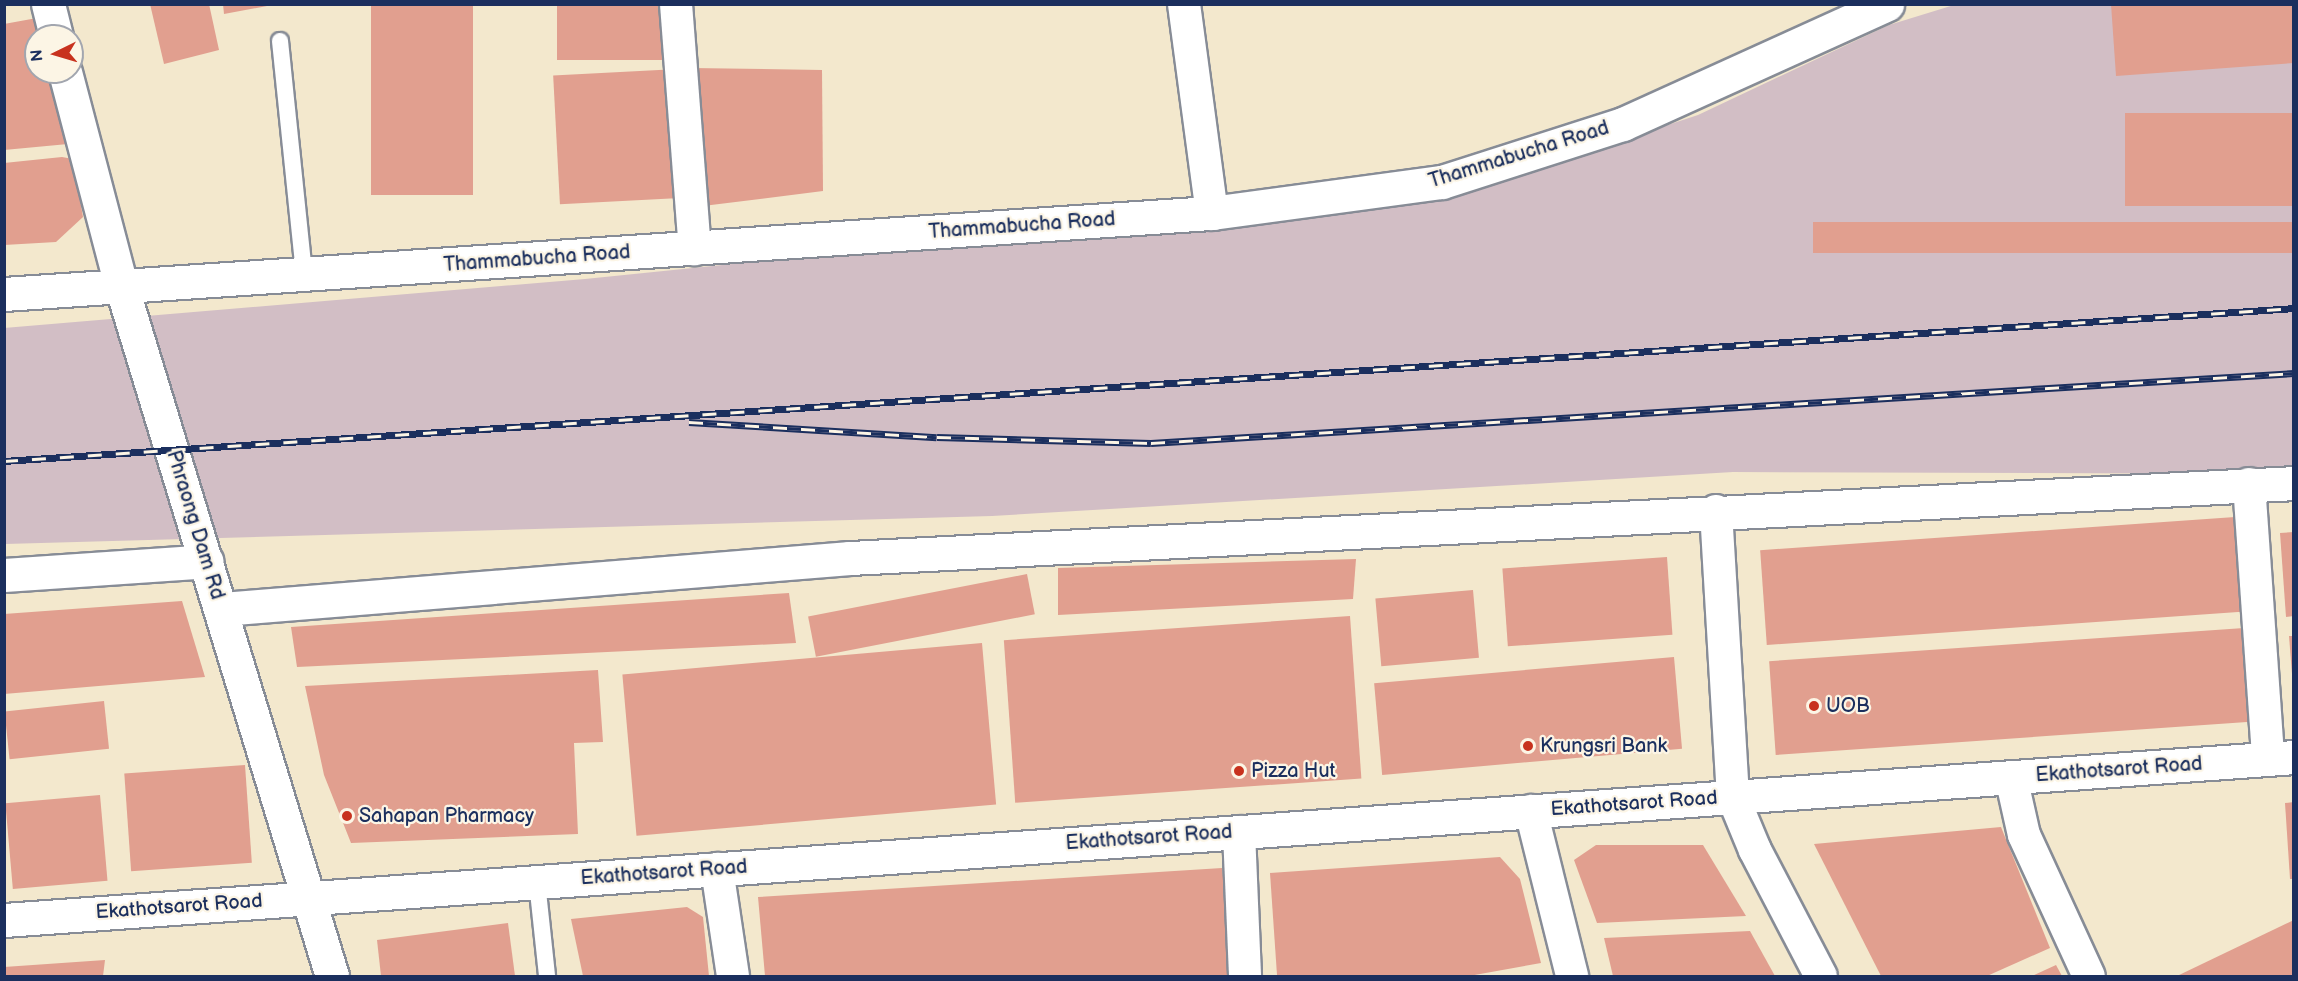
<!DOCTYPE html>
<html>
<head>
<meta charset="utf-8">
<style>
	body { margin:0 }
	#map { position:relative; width:2298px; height:981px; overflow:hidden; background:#f3e8cd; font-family:"Balsamiq Sans",sans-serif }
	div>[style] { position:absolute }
	.industrial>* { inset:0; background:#d2bec5 }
	.building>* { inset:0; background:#e19f8f; transform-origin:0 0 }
	.roads { filter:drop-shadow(2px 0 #878c96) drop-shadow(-2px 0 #878c96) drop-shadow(0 2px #878c96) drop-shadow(0 -2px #878c96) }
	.lane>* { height:16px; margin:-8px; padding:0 8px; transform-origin:8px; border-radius:8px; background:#fff }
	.street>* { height:32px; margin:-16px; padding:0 16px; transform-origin:16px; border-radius:16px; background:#fff }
	.secondary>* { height:33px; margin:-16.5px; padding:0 16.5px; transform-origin:16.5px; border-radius:16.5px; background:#fff }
	.rail>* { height:7px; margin-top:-3.5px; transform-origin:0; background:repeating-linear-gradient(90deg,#fcf5e5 0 14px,#1b2f5e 0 28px); box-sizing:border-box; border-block:2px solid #1b2f5e }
	.dots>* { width:16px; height:16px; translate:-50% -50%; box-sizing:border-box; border:3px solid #fcf5e5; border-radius:50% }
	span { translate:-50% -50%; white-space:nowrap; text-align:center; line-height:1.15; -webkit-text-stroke:4.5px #fcf5e5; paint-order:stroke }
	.street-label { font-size:20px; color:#1b2f5e }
	.poi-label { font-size:20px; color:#1b2f5e }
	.left { translate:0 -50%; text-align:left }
	.frame { position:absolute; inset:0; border:6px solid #1b2f5e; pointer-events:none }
	.north { position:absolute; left:24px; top:24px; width:60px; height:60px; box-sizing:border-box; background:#fcf5e5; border:2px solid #a2a6af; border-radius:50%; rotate:265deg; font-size:16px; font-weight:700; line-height:24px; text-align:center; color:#1b2f5e }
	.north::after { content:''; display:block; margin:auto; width:21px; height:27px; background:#c8321e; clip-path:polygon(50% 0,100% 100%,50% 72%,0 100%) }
</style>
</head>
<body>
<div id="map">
	<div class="industrial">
		<div style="clip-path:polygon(1954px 5px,2293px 5px,2293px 474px,1733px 472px,992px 516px,5px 544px,4px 328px,585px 279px,1473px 189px,1698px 115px,1889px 25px)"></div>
	</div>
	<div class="building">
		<div style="clip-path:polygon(150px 4px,209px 4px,219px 50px,164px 64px)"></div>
		<div style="clip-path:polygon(223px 4px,267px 4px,267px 6px,224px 14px)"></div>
		<div style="left:371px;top:4px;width:102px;height:191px"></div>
		<div style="left:557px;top:4px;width:118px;height:56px"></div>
		<div style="clip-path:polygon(2111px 4px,2294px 4px,2294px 63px,2116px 76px)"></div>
		<div style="clip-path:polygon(37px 18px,41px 36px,36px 36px,36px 72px,50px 72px,68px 144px,4px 150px,4px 24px)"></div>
		<div style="clip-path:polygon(691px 68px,822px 70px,823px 191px,703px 206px)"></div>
		<div style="left:678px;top:69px;width:129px;height:125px;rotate:87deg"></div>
		<div style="left:2294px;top:113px;width:93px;height:169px;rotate:90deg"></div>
		<div style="clip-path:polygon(62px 157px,73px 159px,83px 217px,56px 242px,4px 245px,4px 163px)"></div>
		<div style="left:2294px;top:222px;width:31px;height:481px;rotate:90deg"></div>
		<div style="left:2235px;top:517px;width:95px;height:476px;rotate:86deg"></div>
		<div style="clip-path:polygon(2294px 532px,2294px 616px,2286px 617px,2280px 533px)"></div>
		<div style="left:1667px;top:557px;width:78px;height:165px;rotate:86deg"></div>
		<div style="clip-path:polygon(1356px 559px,1353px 599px,1058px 615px,1058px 568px)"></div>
		<div style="left:1027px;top:574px;width:41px;height:223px;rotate:79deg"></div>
		<div style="left:1473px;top:590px;width:68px;height:98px;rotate:85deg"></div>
		<div style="clip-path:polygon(789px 593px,796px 643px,297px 667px,291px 627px)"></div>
		<div style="clip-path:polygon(182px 601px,205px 677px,4px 694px,4px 614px)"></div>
		<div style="left:1350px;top:616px;width:163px;height:347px;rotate:86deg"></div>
		<div style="left:2244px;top:628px;width:94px;height:476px;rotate:86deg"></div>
		<div style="clip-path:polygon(2289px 636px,2294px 636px,2294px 674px,2292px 674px)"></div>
		<div style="left:982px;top:643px;width:162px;height:361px;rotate:85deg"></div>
		<div style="left:1674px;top:657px;width:92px;height:301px;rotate:85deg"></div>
		<div style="clip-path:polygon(598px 670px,603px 742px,574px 743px,578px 834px,351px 843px,324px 775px,305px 686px)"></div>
		<div style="left:104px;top:701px;width:48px;height:100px;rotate:84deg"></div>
		<div style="left:245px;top:765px;width:98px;height:121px;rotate:86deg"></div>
		<div style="left:100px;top:795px;width:86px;height:95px;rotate:85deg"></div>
		<div style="clip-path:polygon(2294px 802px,2294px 879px,2290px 879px,2285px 803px)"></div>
		<div style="clip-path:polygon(2001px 827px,2050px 948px,1987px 976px,1881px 976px,1814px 844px)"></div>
		<div style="clip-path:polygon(1596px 845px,1703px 845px,1746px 916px,1597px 923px,1574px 860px)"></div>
		<div style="clip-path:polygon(1500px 857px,1520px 879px,1541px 963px,1469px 976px,1277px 975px,1270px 873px)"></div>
		<div style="clip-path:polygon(1222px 868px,1233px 957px,1231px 976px,765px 976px,758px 897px)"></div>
		<div style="clip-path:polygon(687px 907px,703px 917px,709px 976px,583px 976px,571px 919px)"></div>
		<div style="clip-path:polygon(2294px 920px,2294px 976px,2177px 976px)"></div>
		<div style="clip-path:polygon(508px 923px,515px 976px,381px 976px,377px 940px)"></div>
		<div style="clip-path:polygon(1750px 931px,1775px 976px,1613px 976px,1604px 938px)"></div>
		<div style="clip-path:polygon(105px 960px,103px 976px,4px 976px,4px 967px)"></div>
		<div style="clip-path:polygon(2056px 965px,2062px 976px,2032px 976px)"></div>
	</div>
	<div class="roads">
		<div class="lane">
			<div style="left:280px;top:41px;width:234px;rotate:84.1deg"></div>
			<div style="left:537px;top:882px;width:95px;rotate:83.9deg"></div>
		</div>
		<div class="street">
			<div style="left:676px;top:4px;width:246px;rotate:85.6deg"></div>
			<div style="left:1184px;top:4px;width:211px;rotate:82.4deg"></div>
			<div style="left:2249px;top:484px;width:276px;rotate:86deg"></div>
			<div style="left:1716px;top:511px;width:287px;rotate:86.6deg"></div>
			<div style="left:1733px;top:797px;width:57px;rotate:67.5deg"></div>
			<div style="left:1755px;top:850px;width:142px;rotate:62.4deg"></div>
			<div style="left:2011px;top:777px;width:59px;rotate:77.4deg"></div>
			<div style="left:2024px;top:835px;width:155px;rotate:65.3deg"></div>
			<div style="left:1531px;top:811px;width:170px;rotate:76deg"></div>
			<div style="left:1239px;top:832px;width:144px;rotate:87.6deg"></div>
			<div style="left:717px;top:869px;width:108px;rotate:81.5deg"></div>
		</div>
		<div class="secondary">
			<div style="left:48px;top:4px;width:33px;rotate:76deg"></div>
			<div style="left:65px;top:72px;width:220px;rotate:75.3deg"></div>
			<div style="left:121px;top:285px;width:722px;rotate:73.02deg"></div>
			<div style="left:4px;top:294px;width:1211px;rotate:-3.84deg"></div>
			<div style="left:1212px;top:213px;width:232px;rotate:-7.7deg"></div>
			<div style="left:1442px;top:182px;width:190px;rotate:-17.8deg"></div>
			<div style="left:1623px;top:124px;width:290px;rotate:-24.4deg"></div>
			<div style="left:4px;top:575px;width:203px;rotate:-3.9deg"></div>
			<div style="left:222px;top:609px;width:630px;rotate:-4.64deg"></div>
			<div style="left:850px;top:558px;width:1446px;rotate:-2.97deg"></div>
			<div style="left:4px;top:920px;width:2296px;rotate:-4.07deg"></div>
		</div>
	</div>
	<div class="rail">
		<div style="left:689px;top:422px;width:248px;rotate:3.5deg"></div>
		<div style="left:937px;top:437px;width:214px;rotate:1.6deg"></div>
		<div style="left:1151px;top:443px;width:1145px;rotate:-3.5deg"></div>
		<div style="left:4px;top:461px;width:2295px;rotate:-3.82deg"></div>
	</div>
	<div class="dots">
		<div style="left:1814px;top:706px;background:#c8321e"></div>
		<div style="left:1528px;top:746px;background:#c8321e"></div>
		<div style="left:1239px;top:771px;background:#c8321e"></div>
		<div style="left:347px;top:816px;background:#c8321e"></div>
	</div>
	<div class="street-label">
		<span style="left:1519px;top:155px;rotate:-17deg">Thammabucha Road</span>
		<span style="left:1022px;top:226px;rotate:-4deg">Thammabucha Road</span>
		<span style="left:537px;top:259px;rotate:-4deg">Thammabucha Road</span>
		<span style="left:195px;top:525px;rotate:73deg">Phraong Dam Rd</span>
		<span style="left:2119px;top:770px;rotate:-4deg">Ekathotsarot Road</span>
		<span style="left:1634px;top:804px;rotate:-4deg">Ekathotsarot Road</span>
		<span style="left:1149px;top:838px;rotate:-4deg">Ekathotsarot Road</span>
		<span style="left:664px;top:873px;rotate:-4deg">Ekathotsarot Road</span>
		<span style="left:179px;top:907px;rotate:-4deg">Ekathotsarot Road</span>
	</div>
	<div class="poi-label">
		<span class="left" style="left:1826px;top:706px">UOB</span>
		<span class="left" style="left:1540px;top:746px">Krungsri Bank</span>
		<span class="left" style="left:1251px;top:771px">Pizza Hut</span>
		<span class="left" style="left:359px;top:816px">Sahapan Pharmacy</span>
	</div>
	<div class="frame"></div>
	<div class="north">N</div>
</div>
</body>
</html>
